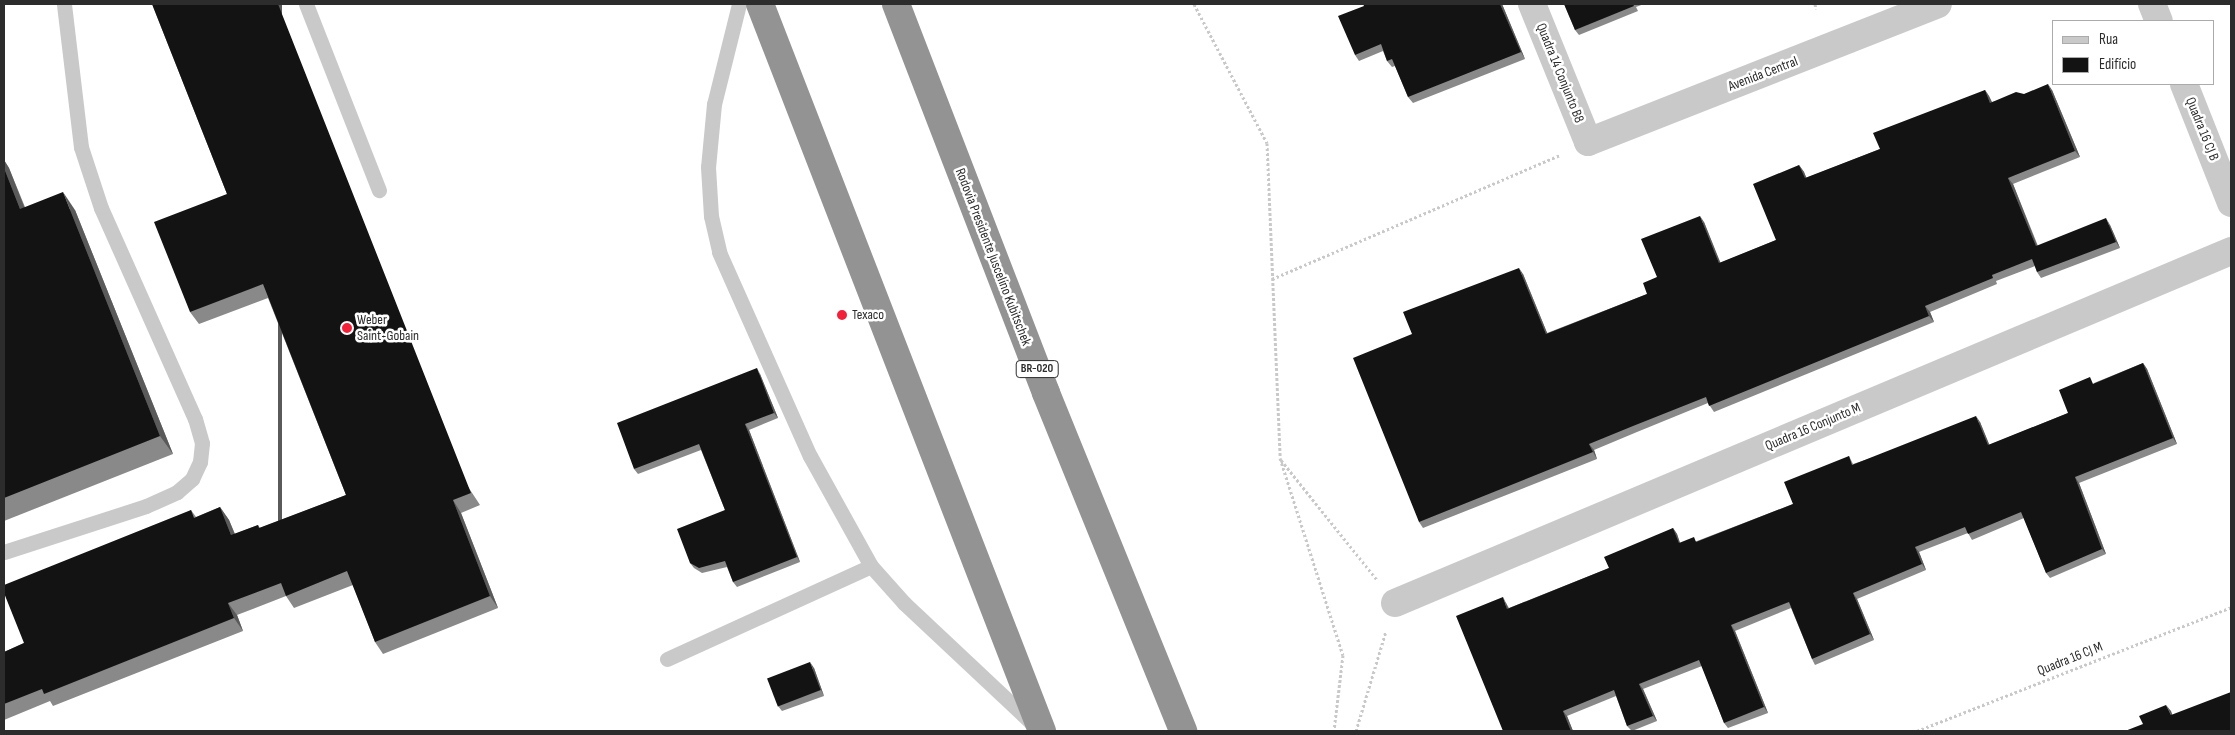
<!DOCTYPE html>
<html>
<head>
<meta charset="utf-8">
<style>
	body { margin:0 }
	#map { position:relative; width:2235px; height:735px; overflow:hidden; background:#fff; font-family:"Sofia Sans Condensed",sans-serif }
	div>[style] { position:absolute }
	.path>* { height:3px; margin-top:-1.5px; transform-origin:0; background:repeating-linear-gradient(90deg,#c9c9c9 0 2.5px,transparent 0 5px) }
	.lane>* { height:15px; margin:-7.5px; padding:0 7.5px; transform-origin:7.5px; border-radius:7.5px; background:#c9c9c9 }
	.street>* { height:28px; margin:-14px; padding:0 14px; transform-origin:14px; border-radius:14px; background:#c9c9c9 }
	.highway>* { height:28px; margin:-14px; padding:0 14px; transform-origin:14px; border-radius:14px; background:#939393 }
	.wall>* { inset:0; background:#898989 }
	.shaded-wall>* { inset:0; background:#5a5a5a; transform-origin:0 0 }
	.building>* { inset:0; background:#131313; transform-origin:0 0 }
	.dots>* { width:14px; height:14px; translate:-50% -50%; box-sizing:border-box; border:2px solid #fff; border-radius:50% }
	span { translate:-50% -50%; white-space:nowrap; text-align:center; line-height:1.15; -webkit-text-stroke:5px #fff; paint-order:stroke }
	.shield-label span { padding:1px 4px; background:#fff; border:1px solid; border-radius:4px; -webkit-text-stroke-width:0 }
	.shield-label { font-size:12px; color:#2c2c2c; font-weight:700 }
	.street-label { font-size:14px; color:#2c2c2c }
	.poi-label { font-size:14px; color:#2c2c2c }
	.left { translate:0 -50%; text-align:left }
	.frame { position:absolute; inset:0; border:5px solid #2c2c2c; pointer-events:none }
	.legend { position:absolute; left:2052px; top:20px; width:162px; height:65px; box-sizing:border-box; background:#fff; border:1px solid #ababab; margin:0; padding:6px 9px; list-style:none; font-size:15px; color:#2c2c2c }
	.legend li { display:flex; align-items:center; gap:10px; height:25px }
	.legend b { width:25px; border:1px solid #ababab }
</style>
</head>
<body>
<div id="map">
	<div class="path">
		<div style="left:1194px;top:4px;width:157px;rotate:62.3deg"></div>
		<div style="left:1267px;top:143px;width:315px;rotate:87.6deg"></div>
		<div style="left:1280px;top:458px;width:207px;rotate:72.3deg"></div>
		<div style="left:1343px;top:655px;width:77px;rotate:96.8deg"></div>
		<div style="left:1815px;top:4px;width:5px;rotate:79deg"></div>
		<div style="left:1272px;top:279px;width:314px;rotate:-23.3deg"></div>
		<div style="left:1281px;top:460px;width:154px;rotate:51.3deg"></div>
		<div style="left:1356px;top:731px;width:104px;rotate:-73.3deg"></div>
		<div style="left:1917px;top:731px;width:338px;rotate:-21.5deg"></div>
	</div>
	<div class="lane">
		<div style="left:306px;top:4px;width:200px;rotate:68.6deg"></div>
		<div style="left:739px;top:4px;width:103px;rotate:104deg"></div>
		<div style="left:714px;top:104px;width:63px;rotate:95.4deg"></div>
		<div style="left:708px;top:167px;width:49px;rotate:86.5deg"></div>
		<div style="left:711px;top:216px;width:37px;rotate:77deg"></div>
		<div style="left:719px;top:252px;width:223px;rotate:66deg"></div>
		<div style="left:810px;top:456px;width:126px;rotate:61deg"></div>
		<div style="left:871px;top:566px;width:50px;rotate:48.3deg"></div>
		<div style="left:904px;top:603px;width:180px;rotate:43.2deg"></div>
		<div style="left:4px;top:552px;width:149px;rotate:-17.9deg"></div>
		<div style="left:146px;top:506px;width:34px;rotate:-24deg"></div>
		<div style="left:177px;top:492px;width:20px;rotate:-41deg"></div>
		<div style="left:192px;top:479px;width:19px;rotate:-65deg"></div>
		<div style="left:200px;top:462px;width:19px;rotate:-84deg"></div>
		<div style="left:202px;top:443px;width:25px;rotate:-106deg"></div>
		<div style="left:195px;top:419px;width:231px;rotate:-114deg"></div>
		<div style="left:101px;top:208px;width:64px;rotate:-108.2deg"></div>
		<div style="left:81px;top:147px;width:144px;rotate:-96.8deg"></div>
		<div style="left:667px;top:659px;width:224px;rotate:-24.5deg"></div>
	</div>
	<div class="street">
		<div style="left:1532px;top:4px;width:149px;rotate:67.9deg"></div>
		<div style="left:1588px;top:142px;width:376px;rotate:-21.5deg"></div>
		<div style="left:2152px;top:4px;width:18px;rotate:68deg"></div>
		<div style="left:2184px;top:84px;width:128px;rotate:68.4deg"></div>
		<div style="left:1395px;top:603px;width:907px;rotate:-22.83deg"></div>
	</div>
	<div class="highway">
		<div style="left:760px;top:4px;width:780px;rotate:68.8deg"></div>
		<div style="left:896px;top:4px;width:417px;rotate:68.9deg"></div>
		<div style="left:1046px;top:393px;width:365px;rotate:67.9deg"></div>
	</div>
	<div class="wall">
		<div style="clip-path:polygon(152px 4px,480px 505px,461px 513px,498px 608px,383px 654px,375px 642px,353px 585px,294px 608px,286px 596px,237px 615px,243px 631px,53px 706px,50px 701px,4px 720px,4px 652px,24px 643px,191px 510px,196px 517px,220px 507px,229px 520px,235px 534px,258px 525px,260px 528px,346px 495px,268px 298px,199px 324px,190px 312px,227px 194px)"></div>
		<div style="clip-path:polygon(1502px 4px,1525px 59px,1413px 103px,1408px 97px,1395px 66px,1392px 67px,1387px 61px,1383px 51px,1359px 61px,1355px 55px,1364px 6px)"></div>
		<div style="clip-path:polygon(1564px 4px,1644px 4px,1636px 7px,1638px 11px,1579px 35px,1575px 30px)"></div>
		<div style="clip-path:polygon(1985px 90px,1989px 96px,1992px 102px,2024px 94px,2052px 90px,2080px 157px,2013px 184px,2038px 246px,2110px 225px,2120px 248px,2041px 278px,2037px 272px,2035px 266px,1996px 281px,1997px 284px,1930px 312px,1934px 322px,1714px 412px,1708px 403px,1637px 432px,1594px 450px,1597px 459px,1423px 528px,1419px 522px,1412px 334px,1523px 274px,1547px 333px,1647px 294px,1657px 277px,1704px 222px,1720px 263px,1776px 240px,1799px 165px,1804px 172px,1806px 178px,1880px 149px)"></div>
		<div style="clip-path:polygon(4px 160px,9px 168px,25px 207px,75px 210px,173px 454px,4px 521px)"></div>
		<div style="clip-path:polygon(2143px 363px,2147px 369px,2177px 444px,2079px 483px,2106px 554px,2050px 578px,2046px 573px,2024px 518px,1972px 540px,1968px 533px,1919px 552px,1926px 570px,1857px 599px,1874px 640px,1815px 665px,1812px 659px,1791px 608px,1735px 631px,1768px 713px,1728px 728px,1724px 723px,1702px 666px,1643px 689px,1657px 721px,1632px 731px,1627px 726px,1616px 696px,1567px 716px,1573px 731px,1503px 731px,1506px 603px,1509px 608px,1609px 568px,1673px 528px,1677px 534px,1680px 543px,1697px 541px,1793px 504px,1849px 456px,1853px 464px,1980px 422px,1989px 445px,2068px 413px,2094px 383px)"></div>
		<div style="clip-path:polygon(760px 374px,778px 418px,749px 430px,800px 562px,737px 587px,733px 582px,727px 567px,702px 573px,694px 568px,690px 563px,725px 510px,701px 450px,638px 474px,634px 469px)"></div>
		<div style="clip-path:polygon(814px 668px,824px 696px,782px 711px,778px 706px)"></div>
	</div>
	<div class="shaded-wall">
		<div style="left:278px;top:4px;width:4px;height:526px"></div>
		<div style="clip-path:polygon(1500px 4px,1502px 4px,1525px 59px,1521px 52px)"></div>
		<div style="clip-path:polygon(2048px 84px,2052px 90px,2080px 157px,2075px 151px)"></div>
		<div style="clip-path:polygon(1985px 90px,1989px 96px,1995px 109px,1990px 103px)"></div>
		<div style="clip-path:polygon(4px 160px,9px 168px,32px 227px,20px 209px,4px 168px)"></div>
		<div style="clip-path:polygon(1799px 165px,1804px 172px,1809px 184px,1805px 178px)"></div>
		<div style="clip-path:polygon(2008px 178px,2013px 184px,2040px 253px,2036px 246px)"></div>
		<div style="clip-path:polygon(63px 192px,75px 210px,173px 454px,160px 436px)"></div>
		<div style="clip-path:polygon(1700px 216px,1704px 222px,1723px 269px,1719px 263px)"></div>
		<div style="clip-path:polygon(2106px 218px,2110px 225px,2120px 248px,2116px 242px)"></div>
		<div style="clip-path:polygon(1519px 268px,1523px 274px,1550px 340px,1546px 334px)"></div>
		<div style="clip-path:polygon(1925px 306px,1930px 312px,1934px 322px,1929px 316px)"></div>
		<div style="clip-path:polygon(2143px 363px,2147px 369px,2177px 444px,2173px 438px)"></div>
		<div style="clip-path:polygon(757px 368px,760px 374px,778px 418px,774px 413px)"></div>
		<div style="clip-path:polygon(1976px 416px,1980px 422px,1992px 451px,1988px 445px)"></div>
		<div style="clip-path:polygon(745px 424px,749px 430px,800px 562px,797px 557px)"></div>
		<div style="clip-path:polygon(1589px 444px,1594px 450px,1597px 459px,1593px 452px)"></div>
		<div style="clip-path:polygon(2075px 477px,2079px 483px,2106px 554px,2102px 549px)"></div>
		<div style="clip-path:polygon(453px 500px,461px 513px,498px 608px,490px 596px)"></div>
		<div style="clip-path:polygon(220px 507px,229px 520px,240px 547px,231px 535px)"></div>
		<div style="clip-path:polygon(1673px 528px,1677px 534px,1682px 549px,1679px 543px)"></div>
		<div style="clip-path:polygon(1915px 547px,1919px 552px,1926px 570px,1922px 564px)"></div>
		<div style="clip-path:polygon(1853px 593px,1857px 599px,1874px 640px,1870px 634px)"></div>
		<div style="clip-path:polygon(1503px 597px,1506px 603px,1511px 615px,1507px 609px)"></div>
		<div style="clip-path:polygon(228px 603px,237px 615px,243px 631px,234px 618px)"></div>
		<div style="clip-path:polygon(1731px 625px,1735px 631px,1768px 713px,1764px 707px)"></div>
		<div style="clip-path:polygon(810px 662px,814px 668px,824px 696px,821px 690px)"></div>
		<div style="clip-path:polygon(1639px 684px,1643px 689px,1657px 721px,1653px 716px)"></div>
		<div style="clip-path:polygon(2166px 705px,2171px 711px,2175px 722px,2171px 715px)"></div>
		<div style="clip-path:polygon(1563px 711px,1567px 716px,1573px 731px,1571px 731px)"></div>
	</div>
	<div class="building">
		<div style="clip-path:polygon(152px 4px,278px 4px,471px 493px,453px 500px,490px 596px,375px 642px,347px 571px,286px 596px,281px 583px,228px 603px,234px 618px,44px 694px,42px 689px,4px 704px,4px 652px,24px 643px,4px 593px,4px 585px,191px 510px,194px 518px,220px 507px,231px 535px,258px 525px,259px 528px,346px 495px,263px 284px,190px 312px,154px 222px,227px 194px)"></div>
		<div style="clip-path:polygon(1363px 4px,1500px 4px,1521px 52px,1408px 97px,1392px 59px,1387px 61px,1381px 44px,1355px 55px,1338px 16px,1364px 6px)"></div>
		<div style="clip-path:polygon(1564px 4px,1633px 4px,1634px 6px,1575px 30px)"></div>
		<div style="clip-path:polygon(2048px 84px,2075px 151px,2008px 178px,2036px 246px,2106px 218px,2116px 242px,2037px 272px,2032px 259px,1992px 275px,1993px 278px,1925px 306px,1929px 316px,1709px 406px,1706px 397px,1633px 426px,1589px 444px,1593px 452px,1419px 522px,1353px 358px,1412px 334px,1403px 312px,1519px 268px,1546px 334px,1647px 294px,1643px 283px,1657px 277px,1641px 239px,1700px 216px,1719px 263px,1776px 240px,1753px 184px,1799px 165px,1805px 178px,1880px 149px,1873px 133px,1985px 90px,1990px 103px,2016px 92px,2024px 94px)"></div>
		<div style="clip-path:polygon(4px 168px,20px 209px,63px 192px,160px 436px,4px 498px)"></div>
		<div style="clip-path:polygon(2143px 363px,2173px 438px,2075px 477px,2102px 549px,2046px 573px,2021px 512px,1968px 534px,1965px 527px,1915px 547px,1922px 564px,1853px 593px,1870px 634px,1812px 659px,1789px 602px,1731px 625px,1764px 707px,1724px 723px,1699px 660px,1639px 684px,1653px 716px,1627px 726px,1614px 690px,1563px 711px,1571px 731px,1503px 731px,1456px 616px,1503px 597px,1507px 609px,1609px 568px,1604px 557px,1673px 528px,1679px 543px,1694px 537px,1696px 542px,1793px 504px,1784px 482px,1849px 456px,1852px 465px,1976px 416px,1988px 445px,2068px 413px,2059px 390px,2090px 377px,2093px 384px)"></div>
		<div style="clip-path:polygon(757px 368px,774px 413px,745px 424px,797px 557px,733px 582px,725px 561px,699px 568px,690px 563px,677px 529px,725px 510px,699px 444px,634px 469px,617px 423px)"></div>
		<div style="left:810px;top:662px;width:30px;height:46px;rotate:69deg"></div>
		<div style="clip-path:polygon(2231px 692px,2231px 731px,2125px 731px,2143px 724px,2139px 716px,2166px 705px,2171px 715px)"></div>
	</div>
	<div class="dots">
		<div style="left:842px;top:315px;background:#f22039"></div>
		<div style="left:347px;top:328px;background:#f22039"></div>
	</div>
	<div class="shield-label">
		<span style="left:1037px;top:369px">BR-020</span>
	</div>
	<div class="street-label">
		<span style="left:1560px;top:73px;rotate:68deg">Quadra 14 Conjunto B8</span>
		<span style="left:1763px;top:74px;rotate:-21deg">Avenida Central</span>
		<span style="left:2202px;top:129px;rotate:68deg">Quadra 16 CJ B</span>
		<span style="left:993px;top:257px;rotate:69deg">Rodovia Presidente Juscelino Kubitschek</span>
		<span style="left:1813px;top:427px;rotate:-23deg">Quadra 16 Conjunto M</span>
		<span style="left:2070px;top:659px;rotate:-22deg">Quadra 16 CJ M</span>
	</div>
	<div class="poi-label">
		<span class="left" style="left:852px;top:315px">Texaco</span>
		<span class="left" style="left:357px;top:328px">Weber<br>Saint-Gobain</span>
	</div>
	<div class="frame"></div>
	<ul class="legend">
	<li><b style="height:6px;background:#c9c9c9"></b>Rua</li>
	<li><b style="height:14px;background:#131313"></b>Edifício</li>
	</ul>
</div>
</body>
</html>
